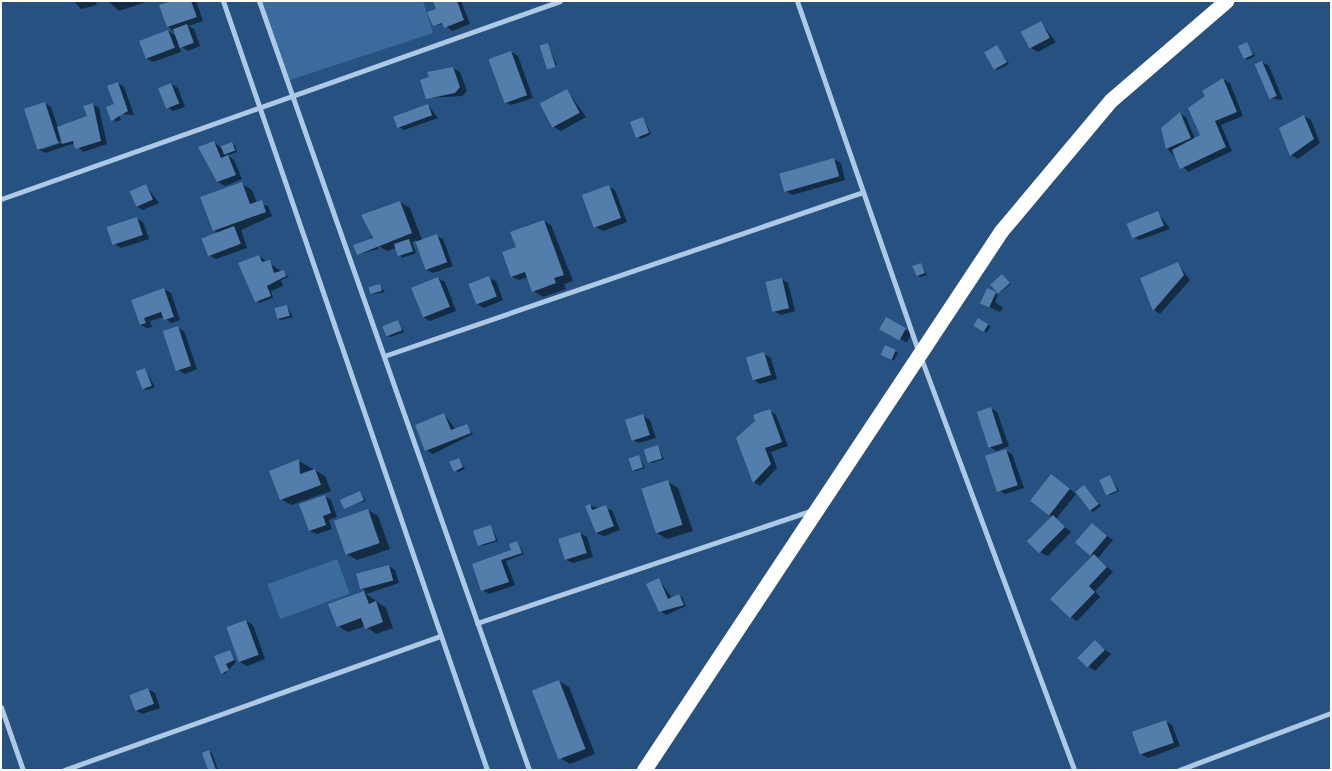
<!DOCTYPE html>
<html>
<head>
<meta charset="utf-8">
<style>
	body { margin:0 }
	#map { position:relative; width:1332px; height:771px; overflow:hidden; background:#265180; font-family:"Space Grotesk",sans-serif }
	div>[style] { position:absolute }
	.green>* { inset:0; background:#3b6b9d; transform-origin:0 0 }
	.shadow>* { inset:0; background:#0007; transform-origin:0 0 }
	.building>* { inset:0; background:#537dab; transform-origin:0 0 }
	.street>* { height:5px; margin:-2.5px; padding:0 2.5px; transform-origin:2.5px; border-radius:2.5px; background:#adc9e6 }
	.highway>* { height:15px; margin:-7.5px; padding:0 7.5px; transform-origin:7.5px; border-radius:7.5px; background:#fff }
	span { translate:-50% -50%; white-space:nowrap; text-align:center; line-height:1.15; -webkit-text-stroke:4px #265180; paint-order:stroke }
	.frame { position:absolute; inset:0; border:2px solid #fff; pointer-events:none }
</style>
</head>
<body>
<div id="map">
	<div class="green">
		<div style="clip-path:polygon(260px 1px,423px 1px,433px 33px,287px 81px)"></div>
		<div style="left:337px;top:559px;width:37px;height:74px;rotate:70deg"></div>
	</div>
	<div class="shadow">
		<div style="clip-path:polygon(74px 1px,95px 1px,97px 5px,81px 9px)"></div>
		<div style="clip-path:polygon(108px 1px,149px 1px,119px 11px)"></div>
		<div style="clip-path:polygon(176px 1px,196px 1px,203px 21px,188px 26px,194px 29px,200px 46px,188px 51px,179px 45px,181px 52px,153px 62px,146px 58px,168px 31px,177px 36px,168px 26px)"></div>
		<div style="clip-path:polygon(435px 1px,461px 1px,470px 24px,452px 31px,444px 24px,434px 25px,438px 9px)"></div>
		<div style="clip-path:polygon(1041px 23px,1056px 42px,1038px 52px,1031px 48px)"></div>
		<div style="clip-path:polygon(1247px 44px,1255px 56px,1247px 60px,1244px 58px)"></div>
		<div style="clip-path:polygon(548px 45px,557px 65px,548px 68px)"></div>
		<div style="clip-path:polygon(997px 47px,1009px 64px,997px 70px,994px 68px)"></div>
		<div style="clip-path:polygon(511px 52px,518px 56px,533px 98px,511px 105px,504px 102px,490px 59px)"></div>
		<div style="clip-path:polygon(1262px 62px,1269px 66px,1283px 100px,1270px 98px)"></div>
		<div style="clip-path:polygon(453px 68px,460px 72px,467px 91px,462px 96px,427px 98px)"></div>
		<div style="clip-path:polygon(1223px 79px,1230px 83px,1243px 116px,1221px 125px,1232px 151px,1188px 172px,1167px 148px,1180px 114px,1186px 117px,1195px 139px,1201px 136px,1206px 96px)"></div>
		<div style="clip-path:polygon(118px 83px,124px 87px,134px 115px,119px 114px,121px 120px,115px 122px)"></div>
		<div style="clip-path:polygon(171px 84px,178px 88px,185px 107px,173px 111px,167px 107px)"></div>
		<div style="clip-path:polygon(567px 90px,586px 117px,561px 131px,554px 127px)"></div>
		<div style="clip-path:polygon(evenodd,45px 103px,51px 107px,58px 128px,88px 116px,92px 104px,99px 108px,107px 144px,83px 152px,75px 143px,45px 153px,38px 149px,45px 103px,63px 140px,64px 142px,41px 150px,41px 147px,63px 140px)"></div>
		<div style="clip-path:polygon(428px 105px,438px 118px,404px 130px,398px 126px)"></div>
		<div style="clip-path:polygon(1304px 116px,1311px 120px,1320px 143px,1298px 159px,1291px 155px)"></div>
		<div style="clip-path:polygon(643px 118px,651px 134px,641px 139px,638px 137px)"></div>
		<div style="clip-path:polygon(214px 142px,221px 148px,235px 145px,237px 152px,229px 155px,223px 152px,234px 160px,242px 179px,225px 186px,218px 182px,200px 148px)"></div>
		<div style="clip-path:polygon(834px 159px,841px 163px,845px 180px,792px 195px,786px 191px)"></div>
		<div style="clip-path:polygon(242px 184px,252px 190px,257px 203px,268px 206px,272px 216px,241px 230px,247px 248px,216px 259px,209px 255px,218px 233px,214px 230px)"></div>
		<div style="clip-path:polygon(146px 186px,159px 203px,143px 210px,136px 206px)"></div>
		<div style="clip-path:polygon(609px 187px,615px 190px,627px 222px,603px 231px,596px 227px)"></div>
		<div style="clip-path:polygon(400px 202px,410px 208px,422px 240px,437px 236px,443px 239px,453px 266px,433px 273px,426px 269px,416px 240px,412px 242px,416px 253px,402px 258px,396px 248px,387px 251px,377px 245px,379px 249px,358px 254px)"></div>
		<div style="clip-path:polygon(1158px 213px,1170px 229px,1139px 240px,1132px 236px)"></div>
		<div style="clip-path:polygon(136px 218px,143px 222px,149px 239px,121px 248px,115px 244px)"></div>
		<div style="clip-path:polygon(544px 221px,551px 225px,573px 281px,564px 284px,566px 289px,543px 297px,533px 291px,528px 277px,519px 280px,512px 277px,504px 253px,517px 248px)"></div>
		<div style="clip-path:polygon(259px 256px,289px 277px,281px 280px,283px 286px,271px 291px,273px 298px,259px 303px,240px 263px)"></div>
		<div style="clip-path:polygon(921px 264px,927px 275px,920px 277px,918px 276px)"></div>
		<div style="clip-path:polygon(1178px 264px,1190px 280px,1160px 314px,1154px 310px,1141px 279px)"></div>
		<div style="clip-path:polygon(438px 278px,445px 282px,456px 311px,430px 321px,423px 317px)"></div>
		<div style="clip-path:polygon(489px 278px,496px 281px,503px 300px,484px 308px,477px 304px)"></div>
		<div style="clip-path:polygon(1005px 278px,1011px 284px,1000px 292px,997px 290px)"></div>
		<div style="clip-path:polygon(781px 279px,788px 283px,795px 311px,781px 315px,774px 311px)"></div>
		<div style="clip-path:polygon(380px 286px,385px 292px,372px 294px)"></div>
		<div style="clip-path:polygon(164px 289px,171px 293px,180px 320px,171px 323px,164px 317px,150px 321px,152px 327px,147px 328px,141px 325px,132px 300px)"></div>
		<div style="clip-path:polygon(988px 289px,998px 295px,995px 302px,1003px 308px,1000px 312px,981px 303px)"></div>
		<div style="clip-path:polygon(287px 306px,293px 317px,281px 320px,278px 319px)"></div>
		<div style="left:886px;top:318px;width:30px;height:11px;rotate:30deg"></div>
		<div style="left:979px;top:320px;width:13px;height:7px;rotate:29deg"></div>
		<div style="clip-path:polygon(398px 321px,404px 332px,390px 337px,387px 336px)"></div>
		<div style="clip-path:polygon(178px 328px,184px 331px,197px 369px,185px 374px,178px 370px)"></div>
		<div style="left:886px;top:346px;width:14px;height:9px;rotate:30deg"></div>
		<div style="clip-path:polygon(764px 354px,771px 358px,777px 379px,760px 384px,754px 380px)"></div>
		<div style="clip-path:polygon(145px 369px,155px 387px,147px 390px,144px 389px)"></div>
		<div style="clip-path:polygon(991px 408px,997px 412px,1009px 446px,997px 451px,990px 447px)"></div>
		<div style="clip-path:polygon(770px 411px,776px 415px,788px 446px,771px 452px,777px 468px,760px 486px,754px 482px,738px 438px)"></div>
		<div style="clip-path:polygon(444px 414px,456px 430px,467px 426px,473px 434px,433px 454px,426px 450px)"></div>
		<div style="clip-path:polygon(643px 416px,650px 420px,656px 438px,639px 443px,633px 440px)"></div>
		<div style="clip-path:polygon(658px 446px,664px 459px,652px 463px,649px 461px)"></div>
		<div style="clip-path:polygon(1006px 451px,1012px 454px,1024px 488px,1005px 494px,999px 490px)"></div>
		<div style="clip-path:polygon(639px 456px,645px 468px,635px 471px,632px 469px)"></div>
		<div style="clip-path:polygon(459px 459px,465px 469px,458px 472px,455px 471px)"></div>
		<div style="clip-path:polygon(299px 461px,325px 476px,331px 491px,291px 505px,281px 499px,270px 471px)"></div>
		<div style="clip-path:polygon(1051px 475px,1076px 494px,1056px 519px,1071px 532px,1048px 556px,1041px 553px,1053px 517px,1049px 515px)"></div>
		<div style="clip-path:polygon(1110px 476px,1119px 491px,1110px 495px,1107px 494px)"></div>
		<div style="clip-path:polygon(668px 482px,678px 488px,693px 531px,667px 539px,657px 533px)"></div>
		<div style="clip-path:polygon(1084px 486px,1101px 506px,1093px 512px,1090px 510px)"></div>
		<div style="clip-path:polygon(360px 492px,366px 501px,344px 507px)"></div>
		<div style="clip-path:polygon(325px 496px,331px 500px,337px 517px,329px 520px,332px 529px,317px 534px,310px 531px,301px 505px)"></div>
		<div style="clip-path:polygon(589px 506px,612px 510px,620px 530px,604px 536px,597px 533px)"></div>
		<div style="clip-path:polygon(368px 510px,378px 516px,390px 549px,357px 560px,347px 554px)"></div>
		<div style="clip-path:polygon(491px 526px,498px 541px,482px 546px,479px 544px)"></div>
		<div style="clip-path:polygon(1098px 529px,1113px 540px,1098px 558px,1113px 572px,1095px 591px,1100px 597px,1077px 621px,1071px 617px,1094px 556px,1077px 543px)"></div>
		<div style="clip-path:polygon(580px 533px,587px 537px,593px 557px,573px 563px,566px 560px)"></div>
		<div style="clip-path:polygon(517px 542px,524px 554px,506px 561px,515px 585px,489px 594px,483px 590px,473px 565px,513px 551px)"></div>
		<div style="clip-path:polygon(389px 566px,395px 570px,399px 583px,366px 594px,386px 608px,393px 628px,376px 634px,365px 626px,348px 632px,338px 626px,330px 604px,366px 591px,362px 589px)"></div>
		<div style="clip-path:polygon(659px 580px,672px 598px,682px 597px,686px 606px,666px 615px,660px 611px)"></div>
		<div style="clip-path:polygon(246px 621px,253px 625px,265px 659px,247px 666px,240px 662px,228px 628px)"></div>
		<div style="clip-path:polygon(1095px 642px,1111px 654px,1095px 671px,1089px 667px)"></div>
		<div style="clip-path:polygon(229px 652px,236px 662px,225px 674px,222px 673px)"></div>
		<div style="clip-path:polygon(559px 681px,569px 687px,595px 754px,570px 764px,560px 758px)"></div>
		<div style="clip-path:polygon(148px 689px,155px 693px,160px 708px,142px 714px,135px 710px)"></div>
		<div style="clip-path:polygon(1165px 721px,1172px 725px,1180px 746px,1148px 758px,1141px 754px)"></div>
		<div style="clip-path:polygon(209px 752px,212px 753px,218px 770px,209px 770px)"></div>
	</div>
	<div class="building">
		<div style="clip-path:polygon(172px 1px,191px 1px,197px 17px,167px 27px,159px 5px)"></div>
		<div style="clip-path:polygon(433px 1px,457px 1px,464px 20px,444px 28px,442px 23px,433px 26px,427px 12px,436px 9px)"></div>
		<div style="left:1041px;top:21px;width:19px;height:23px;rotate:62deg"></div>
		<div style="left:187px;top:24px;width:20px;height:15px;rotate:70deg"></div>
		<div style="left:168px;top:30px;width:19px;height:31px;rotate:69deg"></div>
		<div style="left:1247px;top:42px;width:14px;height:10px;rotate:65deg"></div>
		<div style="left:548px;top:43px;width:25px;height:9px;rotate:72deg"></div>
		<div style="left:997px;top:45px;width:20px;height:15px;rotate:60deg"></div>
		<div style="left:511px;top:51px;width:47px;height:24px;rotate:70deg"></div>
		<div style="left:1262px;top:61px;width:38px;height:8px;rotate:67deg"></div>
		<div style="clip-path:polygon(453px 67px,460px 87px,455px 93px,426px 99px,420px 80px,429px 77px,427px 72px)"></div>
		<div style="clip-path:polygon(1223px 78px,1237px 112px,1215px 121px,1226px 147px,1180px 169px,1172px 150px,1200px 135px,1188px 108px,1205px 96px,1202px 91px)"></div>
		<div style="clip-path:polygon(118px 82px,128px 111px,111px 121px,106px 107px,114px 104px,107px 86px)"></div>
		<div style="left:171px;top:83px;width:22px;height:14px;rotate:68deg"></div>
		<div style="left:567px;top:89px;width:27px;height:31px;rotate:62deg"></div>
		<div style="left:45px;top:102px;width:43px;height:22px;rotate:72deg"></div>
		<div style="clip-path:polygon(93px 103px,101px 141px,75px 149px,73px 141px,62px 144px,57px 127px,87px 116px,83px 106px)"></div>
		<div style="left:428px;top:104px;width:12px;height:37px;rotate:70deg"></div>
		<div style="clip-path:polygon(1180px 112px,1191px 138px,1166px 149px,1161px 128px)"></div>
		<div style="clip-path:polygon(1304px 115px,1314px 139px,1290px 156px,1279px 128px)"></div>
		<div style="left:643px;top:117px;width:17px;height:14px;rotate:69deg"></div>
		<div style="clip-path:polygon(214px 141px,221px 158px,228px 155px,236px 175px,217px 182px,198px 147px)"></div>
		<div style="left:232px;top:142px;width:9px;height:12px;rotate:69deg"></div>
		<div style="left:834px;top:158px;width:19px;height:57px;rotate:74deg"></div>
		<div style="clip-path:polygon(242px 182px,250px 204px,262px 200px,266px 212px,213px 231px,200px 197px)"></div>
		<div style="left:146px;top:184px;width:17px;height:18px;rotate:66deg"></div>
		<div style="left:609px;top:185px;width:35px;height:29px;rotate:70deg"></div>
		<div style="clip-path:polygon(400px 201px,412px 233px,357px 255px,353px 245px,373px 238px,361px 215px)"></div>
		<div style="left:1158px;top:211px;width:16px;height:34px;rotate:68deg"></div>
		<div style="left:137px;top:217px;width:19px;height:32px;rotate:72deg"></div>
		<div style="clip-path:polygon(544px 220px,564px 275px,554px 278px,556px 283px,532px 292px,525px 272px,511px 277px,502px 252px,516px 247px,510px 232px)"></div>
		<div style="left:234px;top:226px;width:19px;height:35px;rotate:69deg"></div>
		<div style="left:437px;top:234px;width:30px;height:23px;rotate:70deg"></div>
		<div style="left:409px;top:239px;width:13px;height:16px;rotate:72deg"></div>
		<div style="clip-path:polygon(259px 255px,262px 262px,270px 260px,274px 273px,284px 270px,286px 276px,267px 286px,271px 296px,255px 302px,238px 263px)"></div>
		<div style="clip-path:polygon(1178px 262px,1184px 275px,1153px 311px,1140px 278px)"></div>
		<div style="clip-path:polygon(921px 263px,925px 273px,917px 276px,912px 266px)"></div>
		<div style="left:1002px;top:274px;width:12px;height:16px;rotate:48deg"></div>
		<div style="left:489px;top:276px;width:22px;height:22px;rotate:69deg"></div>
		<div style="left:438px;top:277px;width:32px;height:29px;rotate:68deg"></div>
		<div style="left:782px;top:278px;width:31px;height:17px;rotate:77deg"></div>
		<div style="left:380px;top:284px;width:7px;height:12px;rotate:74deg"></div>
		<div style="clip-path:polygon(164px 288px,174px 317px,164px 320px,161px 312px,144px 318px,146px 323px,140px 325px,131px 300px)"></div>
		<div style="left:987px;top:288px;width:10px;height:17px;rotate:24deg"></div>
		<div style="left:287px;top:305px;width:11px;height:13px;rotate:75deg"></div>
		<div style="left:886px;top:317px;width:23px;height:14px;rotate:29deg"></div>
		<div style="left:978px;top:318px;width:12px;height:9px;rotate:31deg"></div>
		<div style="left:398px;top:320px;width:11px;height:17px;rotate:68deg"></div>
		<div style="left:178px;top:326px;width:42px;height:16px;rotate:72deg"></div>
		<div style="left:885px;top:345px;width:12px;height:11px;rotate:24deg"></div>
		<div style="left:764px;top:352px;width:24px;height:19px;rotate:73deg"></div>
		<div style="left:145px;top:368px;width:19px;height:10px;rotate:69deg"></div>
		<div style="left:991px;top:407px;width:38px;height:15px;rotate:72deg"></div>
		<div style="clip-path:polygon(770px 409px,782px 442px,765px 448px,771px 464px,753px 483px,736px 438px,755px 421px,753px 415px)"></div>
		<div style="clip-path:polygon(444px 413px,451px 430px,467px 424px,471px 433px,425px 451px,415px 425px)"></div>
		<div style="left:643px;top:414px;width:22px;height:19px;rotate:72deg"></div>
		<div style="left:658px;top:445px;width:14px;height:15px;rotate:73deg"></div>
		<div style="left:1006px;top:449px;width:38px;height:22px;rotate:72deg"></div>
		<div style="left:639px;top:455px;width:13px;height:11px;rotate:72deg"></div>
		<div style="clip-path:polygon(459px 458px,463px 467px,454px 472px,449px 462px)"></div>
		<div style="clip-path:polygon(299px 459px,300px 474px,315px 469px,321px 485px,280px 500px,269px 471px)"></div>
		<div style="left:1051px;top:474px;width:24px;height:34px;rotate:38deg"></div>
		<div style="left:1110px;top:475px;width:17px;height:12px;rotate:65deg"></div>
		<div style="left:668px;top:480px;width:47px;height:28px;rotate:72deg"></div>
		<div style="left:1084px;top:485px;width:24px;height:11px;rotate:52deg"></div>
		<div style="left:360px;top:491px;width:10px;height:22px;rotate:66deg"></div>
		<div style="clip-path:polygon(325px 495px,331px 513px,323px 516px,326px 525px,309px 531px,299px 504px)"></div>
		<div style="clip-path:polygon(590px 504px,592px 510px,606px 505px,614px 526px,596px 533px,585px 506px)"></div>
		<div style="left:368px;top:509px;width:36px;height:36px;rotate:71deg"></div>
		<div style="left:1053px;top:515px;width:17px;height:37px;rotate:45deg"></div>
		<div style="left:1092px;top:523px;width:20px;height:26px;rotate:41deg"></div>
		<div style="left:491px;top:525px;width:16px;height:19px;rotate:72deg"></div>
		<div style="left:580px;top:532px;width:22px;height:23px;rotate:72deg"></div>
		<div style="clip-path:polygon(517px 541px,522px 553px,501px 560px,509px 582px,481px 591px,472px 564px,511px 550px,509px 544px)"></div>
		<div style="clip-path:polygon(1094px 554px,1107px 567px,1089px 586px,1095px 592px,1070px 618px,1050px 599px)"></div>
		<div style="left:389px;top:565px;width:16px;height:34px;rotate:75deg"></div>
		<div style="clip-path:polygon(659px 578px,668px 599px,679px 594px,684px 605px,659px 612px,646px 584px)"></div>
		<div style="clip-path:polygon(364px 591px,369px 604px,376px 601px,383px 622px,365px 629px,361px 618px,337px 627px,328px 604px)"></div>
		<div style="left:246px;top:620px;width:37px;height:21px;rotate:70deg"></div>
		<div style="left:1095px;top:640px;width:14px;height:25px;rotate:45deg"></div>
		<div style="clip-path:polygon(230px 650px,234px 660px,226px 664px,229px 670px,221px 674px,214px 656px)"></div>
		<div style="left:559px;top:680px;width:74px;height:29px;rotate:69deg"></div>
		<div style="left:148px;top:688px;width:17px;height:20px;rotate:69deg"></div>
		<div style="left:1166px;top:720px;width:24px;height:36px;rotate:71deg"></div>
		<div style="clip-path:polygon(209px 750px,216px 770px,208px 770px,202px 753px)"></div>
	</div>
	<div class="street">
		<div style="left:223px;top:1px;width:813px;rotate:71.05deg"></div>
		<div style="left:259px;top:1px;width:815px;rotate:70.65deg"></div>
		<div style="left:797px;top:1px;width:369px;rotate:70.9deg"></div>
		<div style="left:1px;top:199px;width:593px;rotate:-19.5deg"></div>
		<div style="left:384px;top:356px;width:506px;rotate:-18.9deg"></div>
		<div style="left:921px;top:358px;width:439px;rotate:69.6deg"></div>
		<div style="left:477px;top:623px;width:354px;rotate:-18.6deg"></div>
		<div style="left:1px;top:707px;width:67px;rotate:70.8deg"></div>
		<div style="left:64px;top:770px;width:399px;rotate:-19.6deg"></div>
		<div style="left:1179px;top:770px;width:162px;rotate:-20.6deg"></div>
	</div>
	<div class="highway">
		<div style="left:644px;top:770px;width:647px;rotate:-56.48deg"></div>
		<div style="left:1001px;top:231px;width:171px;rotate:-50deg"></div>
		<div style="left:1111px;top:100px;width:152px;rotate:-40.7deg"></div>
	</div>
	<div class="frame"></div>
</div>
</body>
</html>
